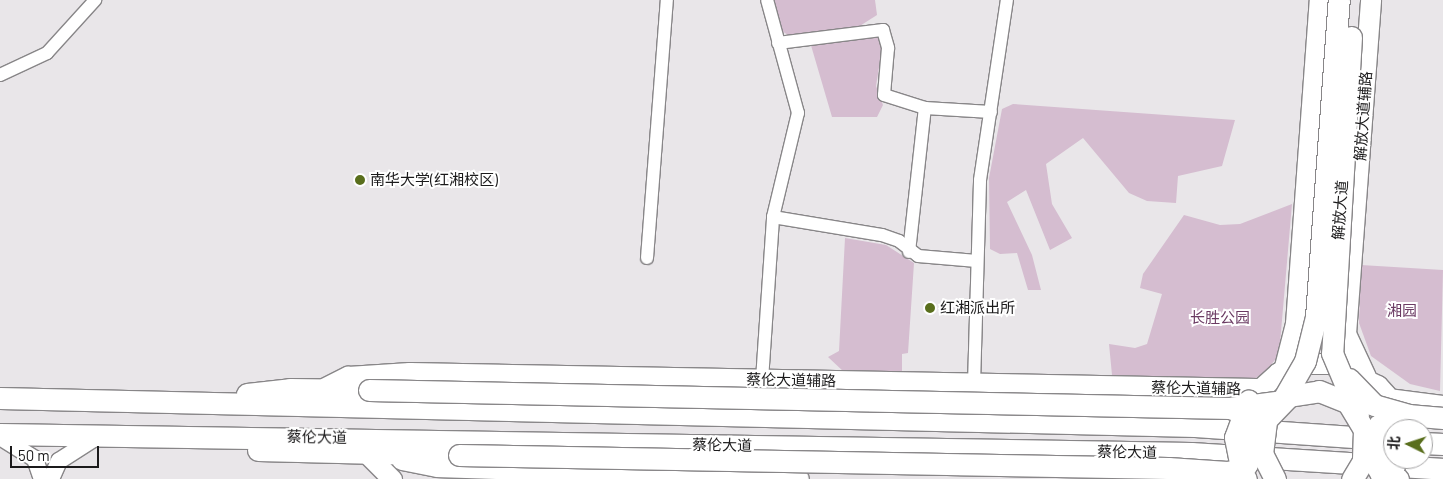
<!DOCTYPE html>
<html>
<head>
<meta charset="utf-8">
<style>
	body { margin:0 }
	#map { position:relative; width:1443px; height:479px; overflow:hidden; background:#e9e6e9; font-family:Barlow,"Noto Sans SC",sans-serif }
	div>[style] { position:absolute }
	.green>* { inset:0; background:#d5bdd0 }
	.roads { filter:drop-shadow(1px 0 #888688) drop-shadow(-1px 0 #888688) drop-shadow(0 1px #888688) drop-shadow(0 -1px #888688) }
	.minor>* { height:12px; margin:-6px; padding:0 6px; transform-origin:6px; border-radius:6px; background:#fff }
	.tertiary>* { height:16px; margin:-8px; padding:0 8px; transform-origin:8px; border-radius:8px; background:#fff }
	.secondary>* { height:19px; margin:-9.5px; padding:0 9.5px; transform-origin:9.5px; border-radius:9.5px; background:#fff }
	.primary>* { height:20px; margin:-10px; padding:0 10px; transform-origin:10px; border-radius:10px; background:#fff }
	.trunk>* { height:21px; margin:-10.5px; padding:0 10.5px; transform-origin:10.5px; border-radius:10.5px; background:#fff }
	.bridges { filter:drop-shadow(1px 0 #888688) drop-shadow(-1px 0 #888688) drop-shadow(0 1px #888688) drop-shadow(0 -1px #888688) }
	.primary-bridge>* { height:20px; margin:-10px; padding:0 10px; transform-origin:10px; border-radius:10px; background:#fff }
	.trunk-bridge>* { height:21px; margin:-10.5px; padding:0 10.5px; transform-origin:10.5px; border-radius:10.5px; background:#fff }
	.dots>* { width:14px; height:14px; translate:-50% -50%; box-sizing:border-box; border:2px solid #fff; border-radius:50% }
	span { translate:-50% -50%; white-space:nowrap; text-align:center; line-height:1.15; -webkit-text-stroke:4px #fff; paint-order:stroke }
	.street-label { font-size:15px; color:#1b1a1b }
	.poi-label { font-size:15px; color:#1b1a1b }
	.left { translate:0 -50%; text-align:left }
	.park-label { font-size:15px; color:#6b3b63 }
	.north { position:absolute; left:1383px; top:419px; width:50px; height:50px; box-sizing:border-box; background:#fff; border:1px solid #a4a3a4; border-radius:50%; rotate:274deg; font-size:14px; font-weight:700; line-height:20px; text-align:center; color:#1b1a1b }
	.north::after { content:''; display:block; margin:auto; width:18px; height:22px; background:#596e1c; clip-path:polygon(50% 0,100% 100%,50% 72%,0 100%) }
	.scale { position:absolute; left:10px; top:446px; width:89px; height:22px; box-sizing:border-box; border:2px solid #1b1a1b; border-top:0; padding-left:6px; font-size:15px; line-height:18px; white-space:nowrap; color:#1b1a1b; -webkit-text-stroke:4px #fff; paint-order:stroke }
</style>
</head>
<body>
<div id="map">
	<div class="green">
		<div style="clip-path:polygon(772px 0,875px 0,877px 15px,855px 29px,788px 35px,782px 31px)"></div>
		<div style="clip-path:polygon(854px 36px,878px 36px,883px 43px,876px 86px,883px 105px,877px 117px,832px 117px,810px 42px,841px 42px)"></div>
		<div style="clip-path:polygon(1013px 104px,1235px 120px,1222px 166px,1178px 176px,1176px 203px,1147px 201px,1129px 193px,1083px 138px,1046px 164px,1052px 204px,1072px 238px,1050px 250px,1026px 190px,1007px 202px,1032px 255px,1041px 290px,1028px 290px,1017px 253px,1000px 254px,990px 249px,989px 178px,1002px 109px)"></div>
		<div style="clip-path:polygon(1292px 204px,1279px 355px,1266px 371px,1251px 381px,1112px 375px,1109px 344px,1135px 348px,1147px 344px,1162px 294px,1140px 288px,1143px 274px,1184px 215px,1220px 225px,1240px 224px)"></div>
		<div style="clip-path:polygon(845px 238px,886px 245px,914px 263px,908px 353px,902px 354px,902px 376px,844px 372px,828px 357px,839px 351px)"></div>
		<div style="clip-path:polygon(1361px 265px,1443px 270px,1440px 391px,1410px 384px,1371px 356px,1359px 323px)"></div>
	</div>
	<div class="roads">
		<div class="minor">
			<div style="left:778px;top:43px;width:106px;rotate:-7.1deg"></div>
			<div style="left:883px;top:30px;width:19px;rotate:74deg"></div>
			<div style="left:888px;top:48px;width:47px;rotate:94.9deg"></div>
			<div style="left:884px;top:95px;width:43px;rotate:17.6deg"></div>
			<div style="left:925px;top:108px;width:66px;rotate:3.5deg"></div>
			<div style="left:0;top:75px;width:52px;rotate:-25.1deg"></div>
			<div style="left:47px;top:53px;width:72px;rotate:-47.8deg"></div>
			<div style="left:773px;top:217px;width:110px;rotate:9.4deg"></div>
			<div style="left:882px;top:235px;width:18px;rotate:19deg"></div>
			<div style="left:899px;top:241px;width:24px;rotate:38deg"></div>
			<div style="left:918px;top:256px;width:59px;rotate:4.8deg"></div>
			<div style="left:909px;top:252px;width:145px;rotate:-83.7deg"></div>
			<div style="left:647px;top:258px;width:259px;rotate:-85.6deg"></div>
			<div style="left:762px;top:380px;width:163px;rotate:-86.1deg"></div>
			<div style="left:773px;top:217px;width:107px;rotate:-76.5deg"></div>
			<div style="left:798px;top:113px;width:117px;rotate:-105.3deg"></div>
			<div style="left:974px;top:384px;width:204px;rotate:-88.3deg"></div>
			<div style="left:980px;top:180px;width:182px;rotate:-81.5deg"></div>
		</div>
		<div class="tertiary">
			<div style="left:0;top:437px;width:41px;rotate:32.2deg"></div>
			<div style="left:35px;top:459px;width:21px;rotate:71deg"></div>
			<div style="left:51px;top:479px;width:20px;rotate:-66deg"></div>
			<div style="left:59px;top:461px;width:43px;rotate:-32.6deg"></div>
		</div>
		<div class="secondary">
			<div style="left:366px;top:453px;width:37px;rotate:45deg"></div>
		</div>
		<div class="primary">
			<div style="left:1284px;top:371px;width:49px;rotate:-75.7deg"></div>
			<div style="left:1296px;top:324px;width:325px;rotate:-85.8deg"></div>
			<div style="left:1366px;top:377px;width:47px;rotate:-114.9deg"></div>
			<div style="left:1346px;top:334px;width:335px;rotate:-85.7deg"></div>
			<div style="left:326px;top:388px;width:25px;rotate:-27deg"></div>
			<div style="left:348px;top:377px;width:62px;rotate:-3.7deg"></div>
			<div style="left:410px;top:373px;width:847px;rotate:1.08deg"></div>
			<div style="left:1250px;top:399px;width:39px;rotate:-42deg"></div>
			<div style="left:1279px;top:373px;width:27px;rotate:-20deg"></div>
			<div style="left:1304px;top:364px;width:27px"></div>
			<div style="left:1331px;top:364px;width:52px;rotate:25.1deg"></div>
			<div style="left:1378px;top:386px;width:12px;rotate:48deg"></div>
			<div style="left:1386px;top:395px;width:31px;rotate:73deg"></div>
			<div style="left:1388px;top:399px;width:55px;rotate:7.3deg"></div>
			<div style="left:402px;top:460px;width:37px;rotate:11deg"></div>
			<div style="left:438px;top:467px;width:361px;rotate:1.9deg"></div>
		</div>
		<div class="trunk">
			<div style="left:247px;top:394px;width:43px;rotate:-6.6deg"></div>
			<div style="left:290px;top:389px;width:79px;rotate:0.7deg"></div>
			<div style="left:0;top:398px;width:1195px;rotate:1.34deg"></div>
			<div style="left:1195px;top:426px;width:198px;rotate:4deg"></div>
			<div style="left:0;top:434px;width:1191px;rotate:0.91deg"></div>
			<div style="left:1191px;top:453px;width:253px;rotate:3.6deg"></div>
			<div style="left:1423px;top:443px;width:20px;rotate:3deg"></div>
			<div style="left:258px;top:450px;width:201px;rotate:1.4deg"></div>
		</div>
	</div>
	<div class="bridges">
		<div class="primary-bridge">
			<div style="left:1243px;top:478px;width:41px;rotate:-101.3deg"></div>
			<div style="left:1235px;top:438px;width:40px;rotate:-69.8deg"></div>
			<div style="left:1391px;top:479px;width:21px;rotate:-73deg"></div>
		</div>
		<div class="trunk-bridge">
			<div style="left:1351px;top:37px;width:317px;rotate:93.4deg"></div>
			<div style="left:1332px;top:353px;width:67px;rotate:67.2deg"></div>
			<div style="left:1349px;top:379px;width:36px;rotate:46deg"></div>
			<div style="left:1374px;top:405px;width:35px;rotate:16deg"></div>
			<div style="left:1408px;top:415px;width:35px;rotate:5deg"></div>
			<div style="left:369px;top:390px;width:861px;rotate:1.2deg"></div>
			<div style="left:1230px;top:408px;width:52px;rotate:-7.7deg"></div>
			<div style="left:1282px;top:401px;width:46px;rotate:-60.1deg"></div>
			<div style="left:1305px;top:361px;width:45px;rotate:-76deg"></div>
			<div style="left:1316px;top:317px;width:318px;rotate:-85.9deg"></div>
			<div style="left:459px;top:455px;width:709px;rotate:1.05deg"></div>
			<div style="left:1168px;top:468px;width:59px;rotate:3.9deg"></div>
			<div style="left:1227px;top:472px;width:20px;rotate:20deg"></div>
			<div style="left:1227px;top:472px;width:16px;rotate:-11deg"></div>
			<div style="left:1243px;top:469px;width:6px;rotate:-51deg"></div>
			<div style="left:1247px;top:464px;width:43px;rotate:-86deg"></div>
			<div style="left:1250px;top:421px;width:9px;rotate:-126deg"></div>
			<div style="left:1245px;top:414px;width:16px;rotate:-158deg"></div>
			<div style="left:1275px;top:479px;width:28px;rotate:-117deg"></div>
			<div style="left:1262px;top:454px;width:34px;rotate:-83deg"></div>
			<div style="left:1266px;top:420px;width:33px;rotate:-46deg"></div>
			<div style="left:1289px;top:396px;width:30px;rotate:-9deg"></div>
			<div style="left:1319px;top:391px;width:31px;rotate:22deg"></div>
			<div style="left:1348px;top:403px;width:31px;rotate:59deg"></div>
			<div style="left:1364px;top:430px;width:31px;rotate:92deg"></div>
			<div style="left:1363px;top:461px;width:21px;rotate:121deg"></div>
			<div style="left:1398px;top:479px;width:18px;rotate:-164deg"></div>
			<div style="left:1381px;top:474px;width:8px;rotate:-120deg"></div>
			<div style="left:1377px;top:467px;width:42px;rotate:-87.3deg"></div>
			<div style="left:1379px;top:425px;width:31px;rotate:-19deg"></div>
		</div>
	</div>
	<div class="dots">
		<div style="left:360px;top:180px;background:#596e1c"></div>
		<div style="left:930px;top:308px;background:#596e1c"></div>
	</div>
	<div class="street-label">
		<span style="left:1363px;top:116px;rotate:-86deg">解放大道辅路</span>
		<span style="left:1340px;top:210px;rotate:-86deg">解放大道</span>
		<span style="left:791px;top:380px;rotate:1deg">蔡伦大道辅路</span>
		<span style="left:1196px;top:388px;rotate:1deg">蔡伦大道辅路</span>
		<span style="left:317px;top:437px;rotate:1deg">蔡伦大道</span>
		<span style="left:722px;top:445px;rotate:1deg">蔡伦大道</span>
		<span style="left:1127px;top:452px;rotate:1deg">蔡伦大道</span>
	</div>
	<div class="poi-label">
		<span class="left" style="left:370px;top:180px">南华大学(红湘校区)</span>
		<span class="left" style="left:940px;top:308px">红湘派出所</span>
	</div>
	<div class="park-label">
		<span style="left:1402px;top:311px">湘园</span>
		<span style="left:1220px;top:318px">长胜公园</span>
	</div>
	<div class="north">北</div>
	<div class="scale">50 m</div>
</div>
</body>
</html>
